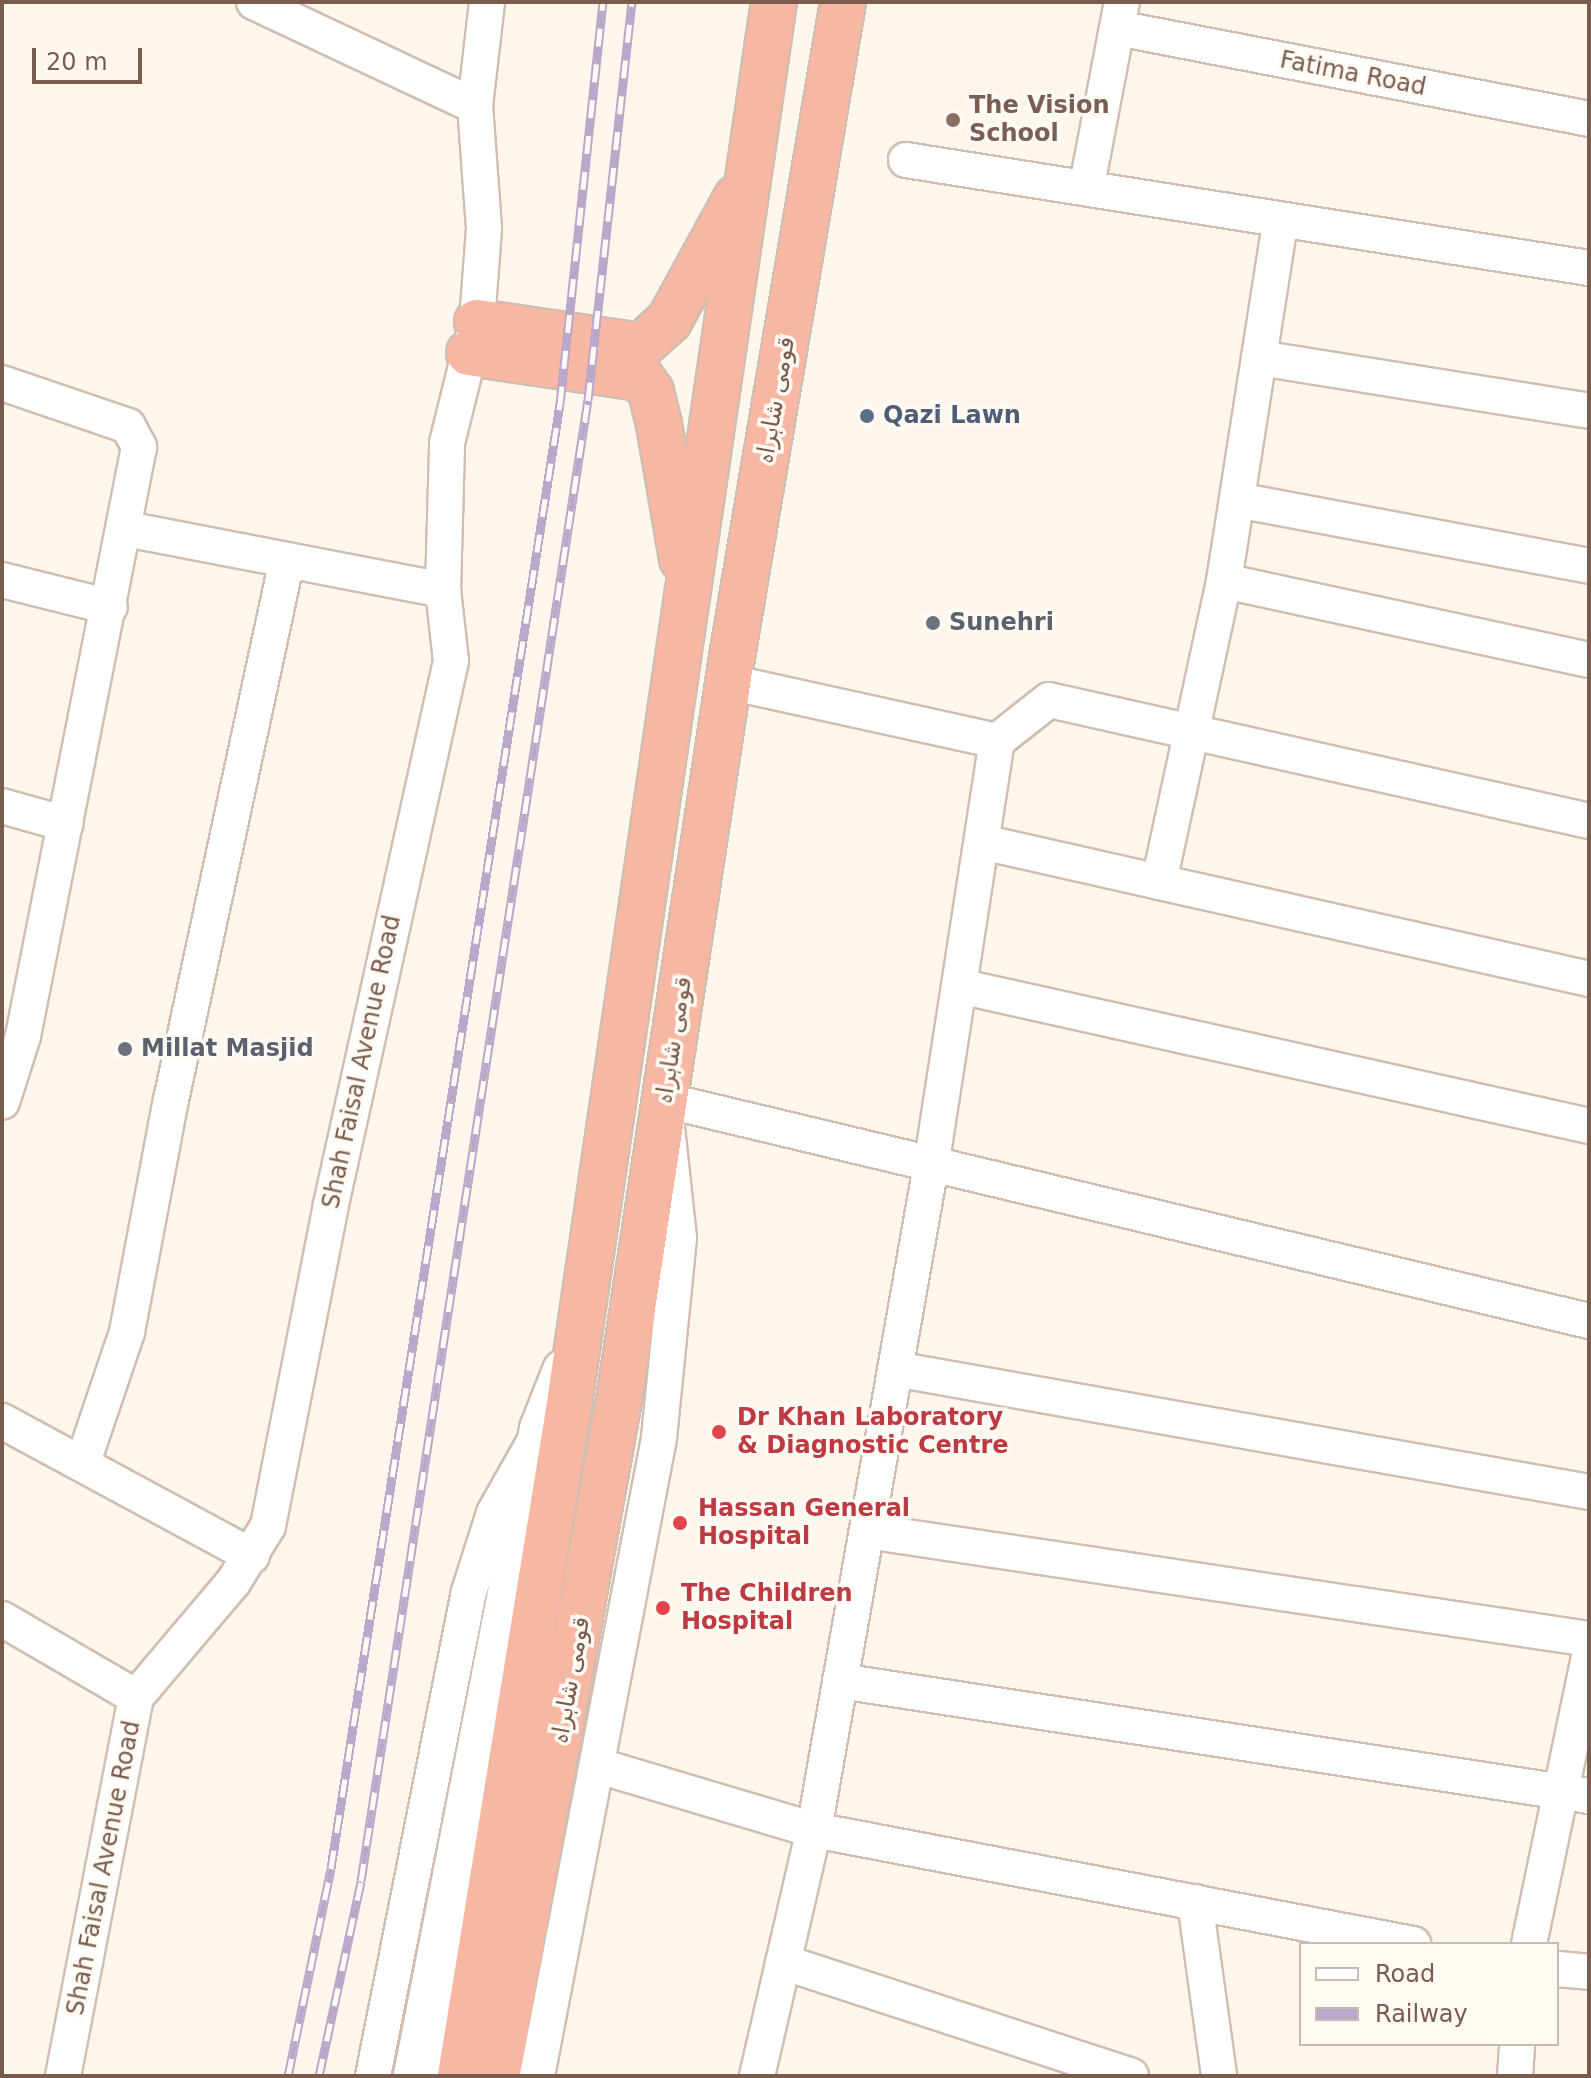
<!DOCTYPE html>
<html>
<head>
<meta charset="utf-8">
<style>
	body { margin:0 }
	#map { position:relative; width:1591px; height:2078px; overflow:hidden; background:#fdf6ec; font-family:"DejaVu Sans","Noto Naskh Arabic",sans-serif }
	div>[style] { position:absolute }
	.roads { filter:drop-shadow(2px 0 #d1beb0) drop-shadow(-2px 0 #d1beb0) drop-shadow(0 2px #d1beb0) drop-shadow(0 -2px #d1beb0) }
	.street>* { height:34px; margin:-17px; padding:0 17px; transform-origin:17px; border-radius:17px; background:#fff }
	.secondary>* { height:44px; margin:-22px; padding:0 22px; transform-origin:22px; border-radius:22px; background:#fff }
	.highway>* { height:44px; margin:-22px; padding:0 22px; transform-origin:22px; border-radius:22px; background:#f7b7a3 }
	.rail>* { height:9px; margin-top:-4.5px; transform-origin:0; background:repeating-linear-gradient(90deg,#fffaf3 0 18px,#b9a8c9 0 36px); box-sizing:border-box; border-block:2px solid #b9a8c9 }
	.dots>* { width:22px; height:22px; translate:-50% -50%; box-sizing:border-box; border:4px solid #fffaf3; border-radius:50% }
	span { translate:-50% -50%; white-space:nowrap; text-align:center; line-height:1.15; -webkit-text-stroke:7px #fffaf3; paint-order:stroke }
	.street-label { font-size:24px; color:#7a5c4d }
	.education-label { font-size:24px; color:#785e54; font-weight:700 }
	.left { translate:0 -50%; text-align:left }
	.service-label { font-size:24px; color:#4e5e75; font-weight:700 }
	.worship-label { font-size:24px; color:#5b616d; font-weight:700 }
	.health-label { font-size:24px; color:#be3a42; font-weight:700 }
	.frame { position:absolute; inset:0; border:4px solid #7a5c4d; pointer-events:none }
	.legend { position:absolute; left:1299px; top:1942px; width:260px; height:104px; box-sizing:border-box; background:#fffaf3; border:2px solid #cabbb1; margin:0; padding:10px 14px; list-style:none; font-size:24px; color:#7a5c4d }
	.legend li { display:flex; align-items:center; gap:16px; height:40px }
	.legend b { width:40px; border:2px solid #cabbb1 }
	.scale { position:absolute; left:32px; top:48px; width:110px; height:36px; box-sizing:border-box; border:4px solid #7a5c4d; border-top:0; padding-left:10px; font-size:24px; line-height:28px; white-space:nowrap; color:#7a5c4d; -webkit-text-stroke:6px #fffaf3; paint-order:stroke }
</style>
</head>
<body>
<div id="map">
	<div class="roads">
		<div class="street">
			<div style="left:254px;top:2px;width:244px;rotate:25.2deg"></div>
			<div style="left:1117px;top:28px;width:481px;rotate:10.9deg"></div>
			<div style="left:906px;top:160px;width:691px;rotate:8.99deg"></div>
			<div style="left:1087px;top:185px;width:186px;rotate:-79.2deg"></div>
			<div style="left:1259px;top:358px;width:334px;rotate:9.1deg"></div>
			<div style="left:2px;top:383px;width:133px;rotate:18.8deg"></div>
			<div style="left:128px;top:426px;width:24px;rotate:62deg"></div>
			<div style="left:139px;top:447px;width:600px;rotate:101.14deg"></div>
			<div style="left:23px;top:1036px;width:69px;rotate:107.7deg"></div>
			<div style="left:1237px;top:500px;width:358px;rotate:10.6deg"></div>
			<div style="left:126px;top:529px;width:323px;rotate:10.9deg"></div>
			<div style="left:2px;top:580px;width:111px;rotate:14deg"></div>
			<div style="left:1224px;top:581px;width:373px;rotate:12.2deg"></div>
			<div style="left:729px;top:682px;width:274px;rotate:12.4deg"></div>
			<div style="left:2px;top:806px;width:66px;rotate:15.7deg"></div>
			<div style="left:982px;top:842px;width:622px;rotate:12.72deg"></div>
			<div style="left:1159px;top:882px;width:308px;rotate:-77.8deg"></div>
			<div style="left:1224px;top:581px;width:363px;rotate:-81.1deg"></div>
			<div style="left:959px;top:986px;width:645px;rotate:12.53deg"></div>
			<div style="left:895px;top:1369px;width:705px;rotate:10.05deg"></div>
			<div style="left:2px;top:1421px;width:284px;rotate:28.4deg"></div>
			<div style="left:83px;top:1462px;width:137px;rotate:-71.3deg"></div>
			<div style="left:127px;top:1332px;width:236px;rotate:-79.3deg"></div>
			<div style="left:171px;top:1100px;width:552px;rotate:-77.88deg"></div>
			<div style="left:867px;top:1531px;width:730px;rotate:8.51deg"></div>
			<div style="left:2px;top:1619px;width:155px;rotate:30.2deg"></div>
			<div style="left:840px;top:1681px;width:758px;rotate:8.73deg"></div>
			<div style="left:599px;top:1766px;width:224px;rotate:16.6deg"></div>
			<div style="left:814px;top:1830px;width:610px;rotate:10.78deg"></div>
			<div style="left:1195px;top:1902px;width:176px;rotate:82.1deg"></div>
			<div style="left:1529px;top:1944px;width:294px;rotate:-78.2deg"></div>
			<div style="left:783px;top:1962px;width:366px;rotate:18.1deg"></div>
			<div style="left:1557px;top:1969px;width:32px;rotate:5deg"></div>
			<div style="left:63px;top:2076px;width:386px;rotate:-79.1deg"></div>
			<div style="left:136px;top:1697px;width:152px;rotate:-49.8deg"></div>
			<div style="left:234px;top:1581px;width:65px;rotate:-58.3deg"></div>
			<div style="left:268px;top:1526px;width:323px;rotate:-78.9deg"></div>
			<div style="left:330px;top:1209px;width:561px;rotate:-77.55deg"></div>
			<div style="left:451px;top:661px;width:71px;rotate:-96.4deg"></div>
			<div style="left:443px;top:590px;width:147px;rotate:-88.4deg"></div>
			<div style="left:447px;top:443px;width:125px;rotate:-76.1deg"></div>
			<div style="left:477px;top:322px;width:94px;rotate:-85.7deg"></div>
			<div style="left:484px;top:228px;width:122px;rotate:-94.2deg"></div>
			<div style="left:475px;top:106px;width:105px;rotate:-83.4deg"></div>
			<div style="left:373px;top:2076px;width:490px;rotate:-78.8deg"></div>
			<div style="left:468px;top:1595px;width:86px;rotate:-72.4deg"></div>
			<div style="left:494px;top:1513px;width:79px;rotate:-60.5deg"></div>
			<div style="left:537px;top:2076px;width:650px;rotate:-79.17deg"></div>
			<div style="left:659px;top:1438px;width:201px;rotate:-84.3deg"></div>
			<div style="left:679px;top:1238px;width:139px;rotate:-96.2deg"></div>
			<div style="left:664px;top:1100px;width:951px;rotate:13.44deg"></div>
			<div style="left:757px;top:2076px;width:253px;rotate:-77deg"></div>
			<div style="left:814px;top:1830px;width:680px;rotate:-80.01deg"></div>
			<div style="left:932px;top:1160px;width:424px;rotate:-81.2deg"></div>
			<div style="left:997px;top:741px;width:66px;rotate:-38.3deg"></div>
			<div style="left:1049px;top:700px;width:553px;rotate:12.63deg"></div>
			<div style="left:1515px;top:2076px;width:32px;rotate:-86deg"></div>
		</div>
		<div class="secondary">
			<div style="left:416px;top:2076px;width:659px;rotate:-78.98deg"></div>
			<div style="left:542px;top:1429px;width:62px;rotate:-68.4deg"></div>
		</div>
		<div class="highway">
			<div style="left:477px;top:322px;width:166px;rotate:8.3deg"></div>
			<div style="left:641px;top:346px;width:38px;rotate:-42deg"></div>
			<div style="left:669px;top:321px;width:141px;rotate:-61.3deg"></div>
			<div style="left:469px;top:353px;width:174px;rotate:8.3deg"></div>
			<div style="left:641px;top:378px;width:17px;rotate:54deg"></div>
			<div style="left:651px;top:392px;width:33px;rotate:76deg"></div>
			<div style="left:659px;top:424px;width:137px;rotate:80.3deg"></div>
			<div style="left:460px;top:2076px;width:668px;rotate:-80.78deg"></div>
			<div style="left:567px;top:1417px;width:1430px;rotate:-81.68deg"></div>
			<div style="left:497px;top:2076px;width:687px;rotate:-79.77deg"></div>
			<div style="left:619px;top:1400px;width:752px;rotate:-81.35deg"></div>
			<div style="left:732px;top:657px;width:664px;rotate:-80.38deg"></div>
		</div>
	</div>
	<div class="rail">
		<div style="left:288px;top:2076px;width:212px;rotate:-78.3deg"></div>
		<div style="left:331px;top:1868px;width:1482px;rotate:-81.11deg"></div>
		<div style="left:560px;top:404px;width:404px;rotate:-83.9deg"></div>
		<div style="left:319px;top:2076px;width:199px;rotate:-77.8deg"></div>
		<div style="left:361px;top:1881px;width:1498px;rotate:-81.29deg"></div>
		<div style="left:588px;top:400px;width:400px;rotate:-83.7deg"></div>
	</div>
	<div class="dots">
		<div style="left:953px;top:120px;background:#8d6e63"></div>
		<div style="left:867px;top:416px;background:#5c6f8a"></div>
		<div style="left:933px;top:623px;background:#6b7280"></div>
		<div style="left:125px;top:1049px;background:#6b7280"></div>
		<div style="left:719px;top:1432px;background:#e0444e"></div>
		<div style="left:680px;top:1523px;background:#e0444e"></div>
		<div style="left:663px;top:1608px;background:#e0444e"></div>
	</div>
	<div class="street-label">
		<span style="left:1353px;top:74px;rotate:11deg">Fatima Road</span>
		<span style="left:776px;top:400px;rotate:-80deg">قومی شاہراہ</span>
		<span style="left:674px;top:1040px;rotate:-81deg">قومی شاہراہ</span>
		<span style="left:362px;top:1062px;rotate:-78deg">Shah Faisal Avenue Road</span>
		<span style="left:571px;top:1680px;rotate:-80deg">قومی شاہراہ</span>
		<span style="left:104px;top:1868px;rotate:-79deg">Shah Faisal Avenue Road</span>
	</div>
	<div class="education-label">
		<span class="left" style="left:969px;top:120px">The Vision<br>School</span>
	</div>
	<div class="service-label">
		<span class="left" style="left:883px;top:416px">Qazi Lawn</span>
	</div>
	<div class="worship-label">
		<span class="left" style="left:949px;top:623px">Sunehri</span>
		<span class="left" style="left:141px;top:1049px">Millat Masjid</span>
	</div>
	<div class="health-label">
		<span class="left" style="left:737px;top:1432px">Dr Khan Laboratory<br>&amp; Diagnostic Centre</span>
		<span class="left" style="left:698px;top:1523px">Hassan General<br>Hospital</span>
		<span class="left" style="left:681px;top:1608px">The Children<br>Hospital</span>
	</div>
	<div class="frame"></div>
	<ul class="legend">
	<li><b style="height:10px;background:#fff"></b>Road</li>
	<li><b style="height:10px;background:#b9a8c9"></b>Railway</li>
	</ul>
	<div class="scale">20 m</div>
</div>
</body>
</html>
